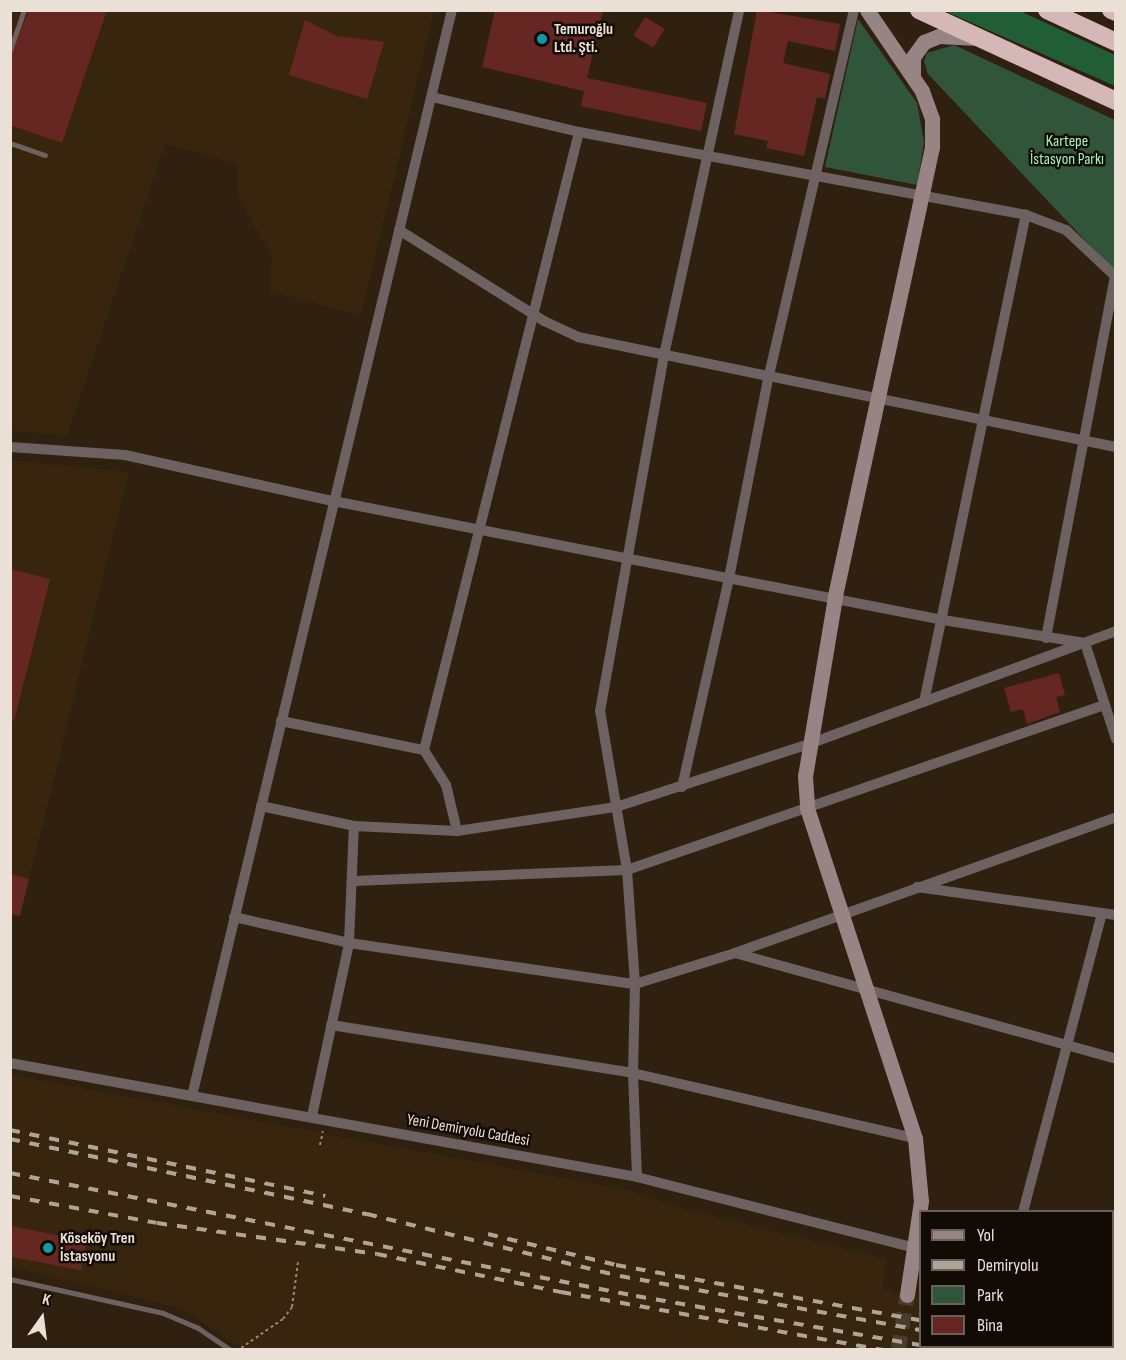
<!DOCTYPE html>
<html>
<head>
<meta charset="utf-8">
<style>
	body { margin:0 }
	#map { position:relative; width:1126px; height:1360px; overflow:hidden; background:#2f2010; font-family:"Sofia Sans Condensed",sans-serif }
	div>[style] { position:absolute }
	.built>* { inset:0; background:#38250e }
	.green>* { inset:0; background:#31553b }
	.forest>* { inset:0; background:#215e35 }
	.building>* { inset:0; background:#662722; transform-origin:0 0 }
	.secondary-tunnel>* { height:15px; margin-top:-7.5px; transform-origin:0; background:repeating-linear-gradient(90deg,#4b3d2e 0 15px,transparent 0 23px) }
	.path>* { height:2px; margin-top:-1px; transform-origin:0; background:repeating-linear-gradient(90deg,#95887c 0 3px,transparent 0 6px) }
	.lane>* { height:5px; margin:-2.5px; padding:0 2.5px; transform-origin:2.5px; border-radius:2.5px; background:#6e6161 }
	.street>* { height:10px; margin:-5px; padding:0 5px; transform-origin:5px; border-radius:5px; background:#6e6161 }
	.secondary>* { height:15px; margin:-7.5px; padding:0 7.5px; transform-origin:7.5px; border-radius:7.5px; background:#988484 }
	.highway>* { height:18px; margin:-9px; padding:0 9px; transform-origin:9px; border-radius:9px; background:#d6b7b7 }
	.rail>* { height:4px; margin-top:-2px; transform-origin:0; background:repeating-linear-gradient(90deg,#b0a498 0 10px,transparent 0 20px) }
	.dots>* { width:16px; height:16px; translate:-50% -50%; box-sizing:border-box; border:3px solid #120b05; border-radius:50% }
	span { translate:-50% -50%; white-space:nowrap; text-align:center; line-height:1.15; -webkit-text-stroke:5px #120b05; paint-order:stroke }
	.poi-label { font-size:16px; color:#eae0d6; font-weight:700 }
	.left { translate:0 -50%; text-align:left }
	.park-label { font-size:16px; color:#a0f7b6 }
	.street-label { font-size:16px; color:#eae0d6 }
	.frame { position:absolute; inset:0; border:12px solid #eae0d6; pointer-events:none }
	.legend { position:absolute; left:919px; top:1210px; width:195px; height:138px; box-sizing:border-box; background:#120b05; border:2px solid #686059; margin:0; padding:8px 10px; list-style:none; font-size:18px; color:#eae0d6 }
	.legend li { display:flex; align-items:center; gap:12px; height:30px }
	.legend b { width:30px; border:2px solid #686059 }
	.north { position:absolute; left:12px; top:1288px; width:60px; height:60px; -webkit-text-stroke:4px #120b05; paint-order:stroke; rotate:14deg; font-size:16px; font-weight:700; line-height:24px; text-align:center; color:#eae0d6 }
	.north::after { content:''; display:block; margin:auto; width:21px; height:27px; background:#eae0d6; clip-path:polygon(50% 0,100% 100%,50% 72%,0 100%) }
</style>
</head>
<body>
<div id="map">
	<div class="built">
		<div style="clip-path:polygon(10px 11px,434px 11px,361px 316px,269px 291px,272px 256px,237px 196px,237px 164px,165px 144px,67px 436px,11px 431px)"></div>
		<div style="clip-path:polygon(10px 460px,129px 472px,20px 916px,10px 914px)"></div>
		<div style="clip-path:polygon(11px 1075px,628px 1190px,685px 1209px,886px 1259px,883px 1289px,916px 1298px,920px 1294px,920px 1346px,1112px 1346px,1113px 1316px,1115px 1349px,244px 1349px,179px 1308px,11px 1267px)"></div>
	</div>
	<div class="green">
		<div style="clip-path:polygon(858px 19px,917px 103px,924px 142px,917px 185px,825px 167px)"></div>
		<div style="clip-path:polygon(954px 45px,1115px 120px,1115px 272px,928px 74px,924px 61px,927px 53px)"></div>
	</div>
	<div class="forest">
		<div style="clip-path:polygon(945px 11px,1020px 11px,1115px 55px,1115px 86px)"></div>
	</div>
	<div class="building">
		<div style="clip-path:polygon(29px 10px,107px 10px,62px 143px,10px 125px,10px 55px)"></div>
		<div style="clip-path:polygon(495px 10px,603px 10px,587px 78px,707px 103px,701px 131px,581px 106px,584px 91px,482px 67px)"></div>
		<div style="clip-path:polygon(757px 10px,840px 24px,835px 51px,788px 41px,783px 63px,830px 74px,825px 99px,817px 97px,804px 156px,766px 148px,768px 141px,734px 134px)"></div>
		<div style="left:645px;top:17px;width:23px;height:22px;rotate:31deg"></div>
		<div style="clip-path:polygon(305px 20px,337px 36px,384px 42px,367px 99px,289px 75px)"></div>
		<div style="clip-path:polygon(10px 569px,50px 579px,14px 721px,10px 720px)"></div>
		<div style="clip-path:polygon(1059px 673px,1065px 695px,1056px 697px,1060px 712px,1027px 724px,1023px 709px,1011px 712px,1004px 688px)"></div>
		<div style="clip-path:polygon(10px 874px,29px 879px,20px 916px,10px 914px)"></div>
		<div style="left:10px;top:1226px;width:78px;height:30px;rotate:11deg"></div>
	</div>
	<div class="secondary-tunnel">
		<div style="left:898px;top:1350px;width:56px;rotate:-80.7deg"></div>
	</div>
	<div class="path">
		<div style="left:320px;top:1145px;width:14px;rotate:-78deg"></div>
		<div style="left:241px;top:1348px;width:51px;rotate:-34.6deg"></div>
		<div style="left:283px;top:1319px;width:15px;rotate:-53deg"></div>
		<div style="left:292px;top:1307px;width:45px;rotate:-82.4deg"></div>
	</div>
	<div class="lane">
		<div style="left:10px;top:50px;width:42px;rotate:-70.7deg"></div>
		<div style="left:10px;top:143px;width:37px;rotate:19deg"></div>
		<div style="left:10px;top:1279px;width:157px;rotate:12.5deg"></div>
		<div style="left:163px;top:1313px;width:38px;rotate:23deg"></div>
		<div style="left:198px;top:1328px;width:40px;rotate:34deg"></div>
	</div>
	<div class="street">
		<div style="left:432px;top:97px;width:151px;rotate:13.4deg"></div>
		<div style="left:579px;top:132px;width:455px;rotate:10.5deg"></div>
		<div style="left:1026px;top:215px;width:43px;rotate:20.6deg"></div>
		<div style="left:1066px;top:230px;width:69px;rotate:43.2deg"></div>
		<div style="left:399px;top:230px;width:171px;rotate:32.1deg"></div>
		<div style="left:544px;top:321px;width:38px;rotate:25deg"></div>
		<div style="left:578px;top:337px;width:549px;rotate:11.56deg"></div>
		<div style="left:10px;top:447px;width:115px;rotate:4deg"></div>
		<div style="left:125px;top:455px;width:213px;rotate:12.5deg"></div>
		<div style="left:333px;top:501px;width:621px;rotate:11.04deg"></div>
		<div style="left:943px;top:620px;width:144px;rotate:9.2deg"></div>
		<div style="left:1085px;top:643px;width:101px;rotate:72.1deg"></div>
		<div style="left:1046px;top:638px;width:368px;rotate:-79.2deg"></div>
		<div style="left:924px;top:702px;width:498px;rotate:-78.2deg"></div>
		<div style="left:281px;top:721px;width:146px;rotate:11.5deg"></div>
		<div style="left:682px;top:787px;width:214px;rotate:-77.3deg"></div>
		<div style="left:729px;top:578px;width:207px;rotate:-78.9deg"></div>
		<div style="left:769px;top:375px;width:375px;rotate:-76.9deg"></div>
		<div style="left:261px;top:806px;width:95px;rotate:12.1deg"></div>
		<div style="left:457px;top:831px;width:47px;rotate:-103.4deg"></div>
		<div style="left:446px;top:785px;width:41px;rotate:-122.2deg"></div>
		<div style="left:424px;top:750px;width:637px;rotate:-75.92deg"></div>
		<div style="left:354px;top:881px;width:273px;rotate:-2.3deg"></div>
		<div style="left:627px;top:870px;width:505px;rotate:-19.08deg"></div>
		<div style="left:917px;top:887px;width:201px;rotate:8deg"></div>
		<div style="left:234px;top:917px;width:118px;rotate:12.7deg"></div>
		<div style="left:349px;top:943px;width:289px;rotate:8.2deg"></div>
		<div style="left:635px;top:984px;width:105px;rotate:-17.2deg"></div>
		<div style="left:735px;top:953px;width:405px;rotate:-19.6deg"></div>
		<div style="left:735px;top:953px;width:395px;rotate:15.5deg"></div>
		<div style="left:331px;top:1025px;width:306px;rotate:9deg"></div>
		<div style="left:633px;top:1073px;width:289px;rotate:13deg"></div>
		<div style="left:10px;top:1063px;width:637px;rotate:10.3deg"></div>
		<div style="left:637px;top:1177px;width:292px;rotate:14.3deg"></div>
		<div style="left:192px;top:1096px;width:1117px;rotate:-76.54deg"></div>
		<div style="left:312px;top:1116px;width:177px;rotate:-77.9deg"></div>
		<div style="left:349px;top:943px;width:117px;rotate:-87.6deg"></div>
		<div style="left:354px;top:826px;width:103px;rotate:2.8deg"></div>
		<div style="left:457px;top:831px;width:161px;rotate:-8.6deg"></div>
		<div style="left:616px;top:807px;width:203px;rotate:-18.1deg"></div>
		<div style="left:809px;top:744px;width:327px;rotate:-20.2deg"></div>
		<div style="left:637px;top:1177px;width:104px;rotate:-92.2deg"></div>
		<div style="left:633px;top:1073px;width:89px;rotate:-88.7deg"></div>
		<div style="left:635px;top:984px;width:114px;rotate:-94deg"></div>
		<div style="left:627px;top:870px;width:161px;rotate:-99.6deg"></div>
		<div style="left:600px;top:711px;width:362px;rotate:-79.8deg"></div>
		<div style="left:664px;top:355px;width:353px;rotate:-77.7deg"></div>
		<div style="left:1023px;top:1212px;width:308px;rotate:-75.2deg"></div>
		<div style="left:1112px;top:1297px;width:4px;rotate:14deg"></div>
	</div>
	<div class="secondary">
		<div style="left:867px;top:10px;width:98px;rotate:55.8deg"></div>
		<div style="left:922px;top:91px;width:30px;rotate:70deg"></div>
		<div style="left:932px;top:119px;width:28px;rotate:90deg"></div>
		<div style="left:932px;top:147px;width:460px;rotate:102.2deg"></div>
		<div style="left:835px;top:597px;width:181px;rotate:99.5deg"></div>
		<div style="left:805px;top:776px;width:32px;rotate:86deg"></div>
		<div style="left:807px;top:808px;width:347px;rotate:71.9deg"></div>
		<div style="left:915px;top:1138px;width:63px;rotate:84.6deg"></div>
		<div style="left:921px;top:1201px;width:95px;rotate:98.5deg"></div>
		<div style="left:913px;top:74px;width:17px;rotate:-90deg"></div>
		<div style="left:913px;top:57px;width:19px;rotate:-54deg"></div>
		<div style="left:924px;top:42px;width:16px;rotate:-22deg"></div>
		<div style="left:939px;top:36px;width:33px;rotate:3deg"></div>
	</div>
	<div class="highway">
		<div style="left:919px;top:10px;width:217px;rotate:24.8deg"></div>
		<div style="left:1047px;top:10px;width:76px;rotate:24.9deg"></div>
		<div style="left:1111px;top:10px;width:5px;rotate:22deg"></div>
	</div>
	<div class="rail">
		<div style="left:10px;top:1130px;width:322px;rotate:11.8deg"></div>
		<div style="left:10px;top:1139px;width:365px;rotate:11.9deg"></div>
		<div style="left:367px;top:1214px;width:260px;rotate:13.8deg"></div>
		<div style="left:620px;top:1276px;width:305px;rotate:10.2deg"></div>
		<div style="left:10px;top:1173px;width:638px;rotate:11.12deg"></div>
		<div style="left:636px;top:1296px;width:288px;rotate:9.8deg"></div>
		<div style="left:10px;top:1196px;width:149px;rotate:10.4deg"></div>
		<div style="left:157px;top:1223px;width:222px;rotate:8deg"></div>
		<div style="left:377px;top:1254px;width:188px;rotate:11.7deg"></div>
		<div style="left:561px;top:1292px;width:327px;rotate:10.2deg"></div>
		<div style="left:488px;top:1234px;width:132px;rotate:13.6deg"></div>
		<div style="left:616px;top:1265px;width:309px;rotate:10.3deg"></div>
		<div style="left:928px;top:1346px;width:16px;rotate:14deg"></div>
		<div style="left:1009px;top:1346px;width:16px;rotate:14deg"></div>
		<div style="left:1063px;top:1346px;width:16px;rotate:14deg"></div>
	</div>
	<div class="dots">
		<div style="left:542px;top:39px;background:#0f9aa8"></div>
		<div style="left:48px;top:1248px;background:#0f9aa8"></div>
	</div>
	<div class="poi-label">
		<span class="left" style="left:554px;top:39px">Temuroğlu<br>Ltd. Şti.</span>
		<span class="left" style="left:60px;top:1248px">Köseköy Tren<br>İstasyonu</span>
	</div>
	<div class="park-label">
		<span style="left:1067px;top:151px">Kartepe<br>İstasyon Parkı</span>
	</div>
	<div class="street-label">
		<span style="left:468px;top:1131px;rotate:10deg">Yeni Demiryolu Caddesi</span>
	</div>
	<div class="frame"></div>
	<ul class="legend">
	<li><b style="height:8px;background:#988484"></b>Yol</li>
	<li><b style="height:8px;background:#b0a498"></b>Demiryolu</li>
	<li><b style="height:16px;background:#31553b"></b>Park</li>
	<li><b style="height:16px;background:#662722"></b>Bina</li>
	</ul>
	<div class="north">K</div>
</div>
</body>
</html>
